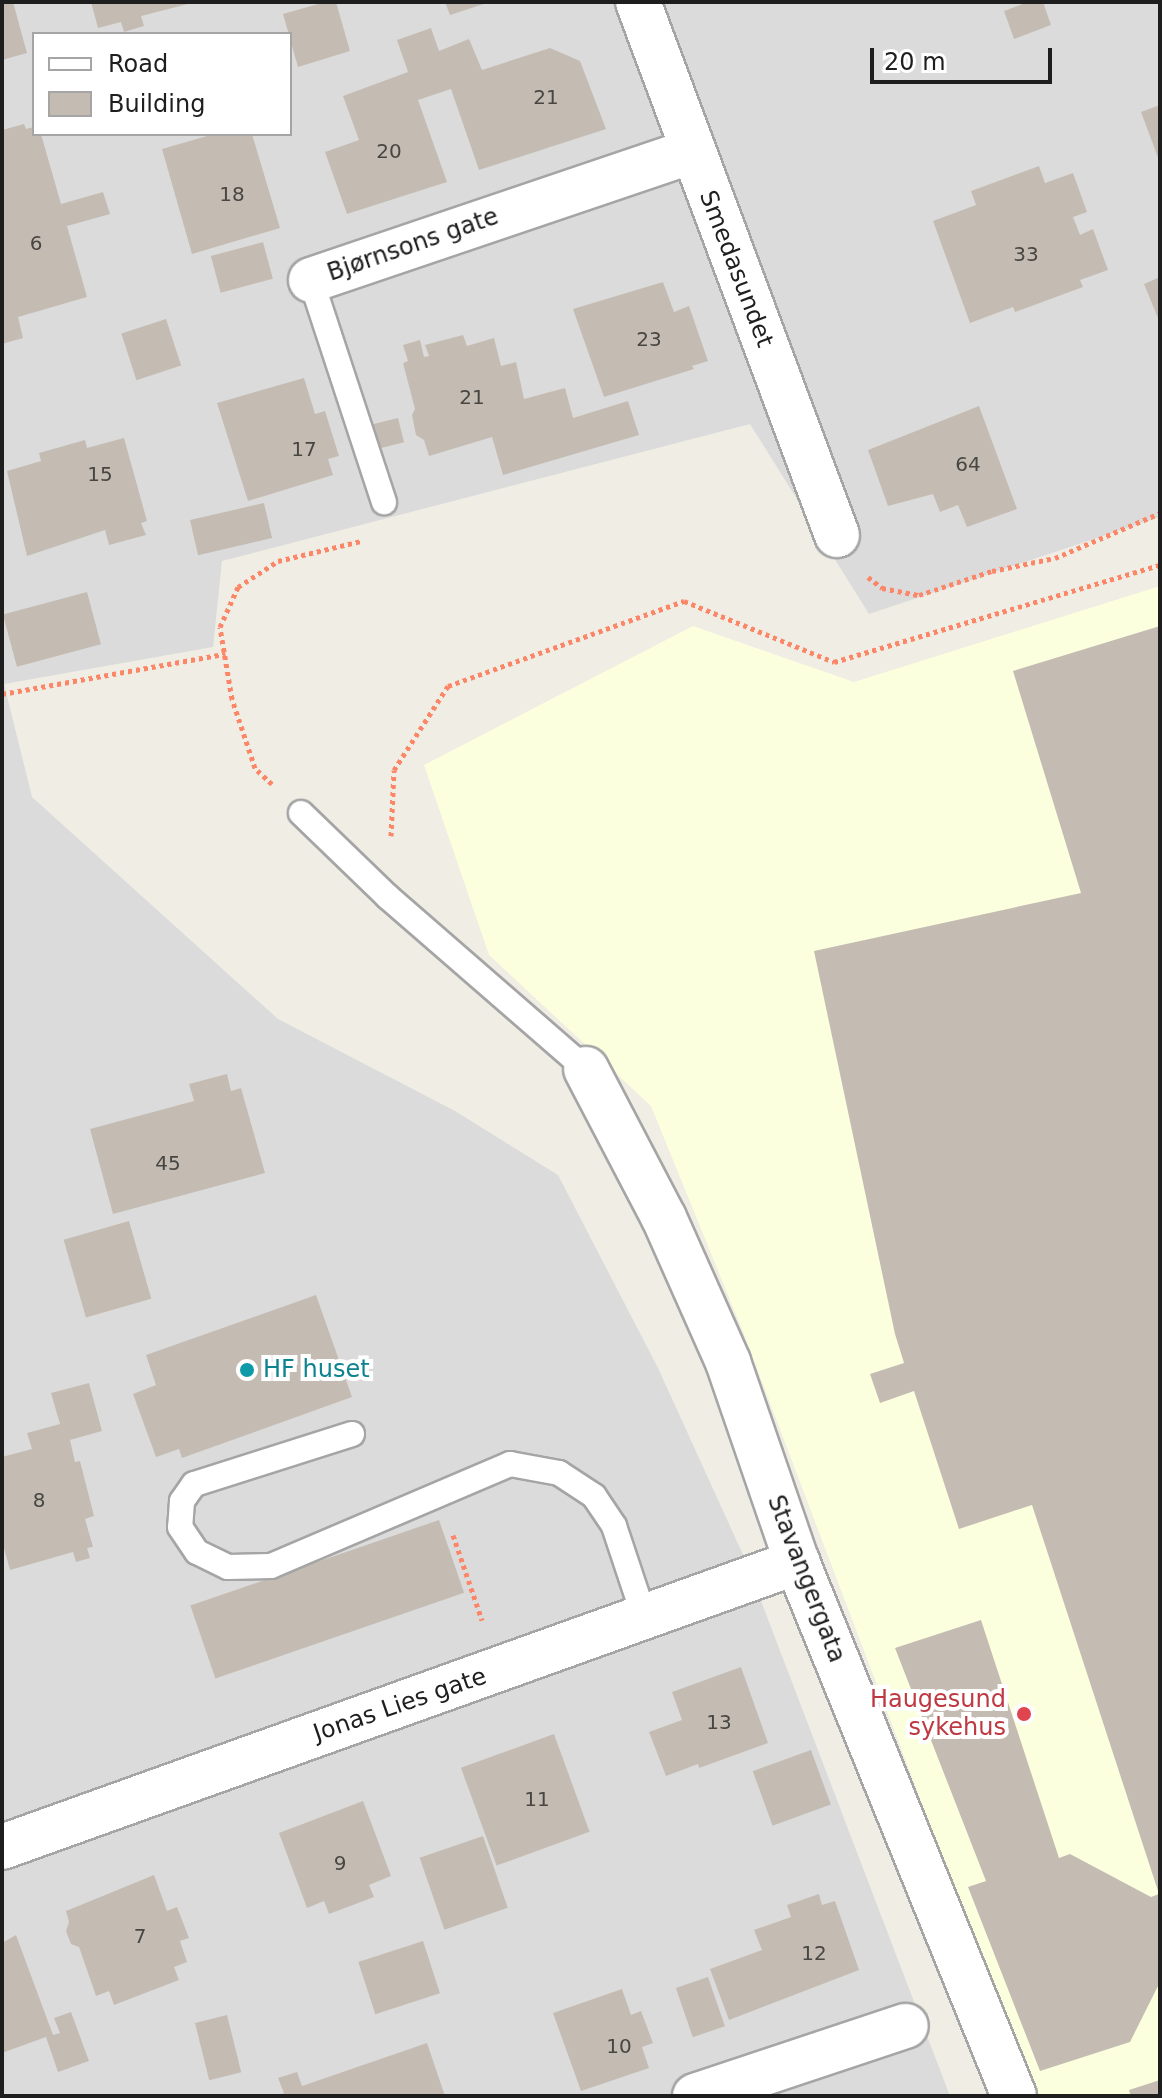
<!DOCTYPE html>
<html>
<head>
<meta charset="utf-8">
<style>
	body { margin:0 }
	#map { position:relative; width:1162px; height:2098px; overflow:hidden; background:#efede4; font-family:"DejaVu Sans",sans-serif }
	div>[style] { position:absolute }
	.residential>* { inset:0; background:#dcdbdb }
	.education>* { inset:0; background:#fbffdd }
	.building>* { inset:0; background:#c4bcb3; transform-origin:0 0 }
	.path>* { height:5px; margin-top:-2.5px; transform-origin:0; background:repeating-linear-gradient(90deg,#fc8768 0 4px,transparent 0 8px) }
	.roads { filter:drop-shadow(2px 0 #a5a5a5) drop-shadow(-2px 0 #a5a5a5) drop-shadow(0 2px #a5a5a5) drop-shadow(0 -2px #a5a5a5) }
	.service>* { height:24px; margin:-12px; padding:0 12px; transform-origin:12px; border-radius:12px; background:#fff }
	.minor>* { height:44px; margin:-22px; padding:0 22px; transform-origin:22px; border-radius:22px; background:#fff }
	.dots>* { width:22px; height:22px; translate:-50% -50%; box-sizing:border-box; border:4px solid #fff; border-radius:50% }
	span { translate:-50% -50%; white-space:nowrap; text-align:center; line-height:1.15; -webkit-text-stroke:8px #fff; paint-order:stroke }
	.number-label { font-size:20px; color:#484643 }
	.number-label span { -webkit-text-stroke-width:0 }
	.street-label { font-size:24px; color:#1e1e1e }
	.culture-label { font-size:24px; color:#0d838f }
	.left { translate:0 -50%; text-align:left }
	.health-label { font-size:24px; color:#be3a42 }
	.right { translate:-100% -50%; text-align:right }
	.frame { position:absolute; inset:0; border:4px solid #1e1e1e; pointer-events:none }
	.legend { position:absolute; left:32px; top:32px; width:260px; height:104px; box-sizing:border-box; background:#fff; border:2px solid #a5a5a5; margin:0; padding:10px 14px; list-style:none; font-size:24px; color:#1e1e1e }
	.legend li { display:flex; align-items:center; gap:16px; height:40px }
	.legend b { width:40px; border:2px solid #a5a5a5 }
	.scale { position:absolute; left:870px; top:48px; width:182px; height:36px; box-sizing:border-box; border:4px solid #1e1e1e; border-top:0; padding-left:10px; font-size:24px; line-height:28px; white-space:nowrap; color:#1e1e1e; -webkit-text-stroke:6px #fff; paint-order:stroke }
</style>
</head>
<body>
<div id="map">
	<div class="residential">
		<div style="clip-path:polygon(evenodd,2px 2px,1160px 2px,1160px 517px,869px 614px,750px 424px,222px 561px,213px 647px,4px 684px,32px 797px,278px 1019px,455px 1111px,558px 1175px,658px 1368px,745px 1559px,950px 2096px,2px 2096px,2px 2px,34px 34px,290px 34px,290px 134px,34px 134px,34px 34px)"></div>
	</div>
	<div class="education">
		<div style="clip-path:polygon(1160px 586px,1160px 2096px,1033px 2096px,743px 1332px,651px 1106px,489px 955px,424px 765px,693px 626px,854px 682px)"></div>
	</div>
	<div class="building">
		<div style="clip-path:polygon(2px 2px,13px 2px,27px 53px,2px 60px)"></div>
		<div style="clip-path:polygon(91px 2px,191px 2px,192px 3px,141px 16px,144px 26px,124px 32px,121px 22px,98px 28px)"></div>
		<div style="clip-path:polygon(325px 2px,336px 2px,350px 51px,298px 67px,283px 14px)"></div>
		<div style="clip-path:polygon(445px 2px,490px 2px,450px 15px)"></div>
		<div style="clip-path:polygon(1028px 2px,1043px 2px,1051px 25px,1014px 39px,1004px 11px)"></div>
		<div style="clip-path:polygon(431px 28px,439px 51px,469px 39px,482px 70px,550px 48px,580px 61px,606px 129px,479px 170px,451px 89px,418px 100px,447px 182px,347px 214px,325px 152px,359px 140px,343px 96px,408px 72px,397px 40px)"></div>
		<div style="clip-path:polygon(1160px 105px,1160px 163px,1141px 112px)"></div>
		<div style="clip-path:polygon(24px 124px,26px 129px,34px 127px,34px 134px,41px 134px,61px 204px,103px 192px,110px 214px,67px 226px,87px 297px,18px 317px,23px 338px,2px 344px,2px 130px)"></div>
		<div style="clip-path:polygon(214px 134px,252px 134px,280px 228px,192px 254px,162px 149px)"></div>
		<div style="clip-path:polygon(1039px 166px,1045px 183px,1073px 173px,1087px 212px,1073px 217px,1080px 235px,1093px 229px,1108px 270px,1080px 280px,1083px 287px,1015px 312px,1013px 307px,970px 323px,933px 221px,976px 205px,971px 191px)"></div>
		<div style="left:263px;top:242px;width:38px;height:54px;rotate:75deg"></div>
		<div style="clip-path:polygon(1160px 277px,1160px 323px,1144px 284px)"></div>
		<div style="clip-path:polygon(663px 282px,674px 312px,689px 306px,708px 361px,692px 366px,694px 369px,604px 397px,573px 309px)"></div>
		<div style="left:166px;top:319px;width:49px;height:47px;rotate:72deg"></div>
		<div style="clip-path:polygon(463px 335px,467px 346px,494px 338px,501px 366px,516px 362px,524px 399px,565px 388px,573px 418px,628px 401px,639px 435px,503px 475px,492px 437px,429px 456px,424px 440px,416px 435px,412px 415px,415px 409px,403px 363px,408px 361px,403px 345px,420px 340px,424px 357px,429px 356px,425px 345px)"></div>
		<div style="clip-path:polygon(304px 378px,315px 414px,325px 411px,339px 456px,328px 459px,333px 475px,248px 501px,217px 403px)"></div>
		<div style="clip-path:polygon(979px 406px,1017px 509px,967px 527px,958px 505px,940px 512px,933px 494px,888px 506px,868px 450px)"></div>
		<div style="left:398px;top:418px;width:25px;height:26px;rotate:76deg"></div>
		<div style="clip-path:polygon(124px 438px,147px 521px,141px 523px,146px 535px,109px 545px,105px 530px,27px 556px,7px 471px,41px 461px,39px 453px,85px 440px,87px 448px)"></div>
		<div style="left:264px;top:503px;width:36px;height:76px;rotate:77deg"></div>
		<div style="left:87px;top:592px;width:54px;height:87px;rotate:75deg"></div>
		<div style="clip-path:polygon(1160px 626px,1160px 1982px,1130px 2042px,1040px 2071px,968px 1887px,986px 1881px,895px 1648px,981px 1620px,1059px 1858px,1070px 1854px,1151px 1897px,1159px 1894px,1032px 1505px,959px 1529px,914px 1391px,880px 1403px,870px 1374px,904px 1363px,895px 1334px,814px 951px,1081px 893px,1013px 671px)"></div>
		<div style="clip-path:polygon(227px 1074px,231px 1091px,241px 1088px,265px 1173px,113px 1214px,90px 1129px,194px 1101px,189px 1084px)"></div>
		<div style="left:129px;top:1221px;width:81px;height:68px;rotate:74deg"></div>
		<div style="clip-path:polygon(316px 1295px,352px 1397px,182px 1458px,179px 1449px,156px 1457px,133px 1394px,156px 1385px,146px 1355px)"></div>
		<div style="clip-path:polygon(89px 1383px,102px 1431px,70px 1440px,75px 1462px,80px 1461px,94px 1516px,85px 1519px,93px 1547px,87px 1548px,90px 1558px,76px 1562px,73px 1552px,10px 1570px,2px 1541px,2px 1457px,32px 1449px,27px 1433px,60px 1424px,51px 1393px)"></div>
		<div style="left:439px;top:1520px;width:77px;height:263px;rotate:71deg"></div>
		<div style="clip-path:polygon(741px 1667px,768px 1743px,699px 1768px,698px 1764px,666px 1776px,649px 1732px,682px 1720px,672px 1692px)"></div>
		<div style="left:554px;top:1734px;width:104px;height:99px;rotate:70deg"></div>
		<div style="left:811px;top:1750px;width:58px;height:62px;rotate:70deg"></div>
		<div style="clip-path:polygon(363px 1801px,391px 1876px,369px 1885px,374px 1897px,329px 1914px,324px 1901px,307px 1908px,279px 1833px)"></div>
		<div style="left:483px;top:1836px;width:76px;height:67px;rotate:71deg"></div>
		<div style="clip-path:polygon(154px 1875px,167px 1911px,177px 1907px,189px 1938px,180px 1941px,187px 1962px,174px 1967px,179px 1980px,114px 2005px,109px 1991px,96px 1996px,79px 1947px,71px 1944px,66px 1931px,69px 1922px,66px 1911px)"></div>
		<div style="clip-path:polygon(819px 1894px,822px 1905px,835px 1901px,859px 1970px,729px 2020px,710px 1969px,762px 1950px,754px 1930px,791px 1917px,787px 1905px)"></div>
		<div style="clip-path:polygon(16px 1935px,53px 2035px,60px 2033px,54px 2018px,71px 2012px,89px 2061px,58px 2072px,46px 2037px,2px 2053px,2px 1943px)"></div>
		<div style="left:423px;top:1941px;width:55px;height:68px;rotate:72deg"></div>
		<div style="left:708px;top:1977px;width:52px;height:34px;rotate:71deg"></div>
		<div style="clip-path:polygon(622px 1989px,631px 2015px,641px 2011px,653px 2043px,642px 2047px,649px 2068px,581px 2091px,553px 2013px)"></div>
		<div style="left:227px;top:2015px;width:59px;height:33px;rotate:76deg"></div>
		<div style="clip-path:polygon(427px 2043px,445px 2096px,278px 2096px,284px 2093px,278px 2078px,297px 2072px,302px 2086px)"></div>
		<div style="clip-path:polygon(1160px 2080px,1160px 2096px,1131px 2096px,1129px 2090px)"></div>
	</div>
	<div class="path">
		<div style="left:868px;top:577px;width:18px;rotate:38deg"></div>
		<div style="left:882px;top:588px;width:38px;rotate:11deg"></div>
		<div style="left:919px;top:595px;width:77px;rotate:-18.2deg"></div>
		<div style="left:992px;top:571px;width:64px;rotate:-11.7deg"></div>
		<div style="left:1055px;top:558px;width:114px;rotate:-23.2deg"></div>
		<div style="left:2px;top:694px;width:227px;rotate:-10.2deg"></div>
		<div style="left:272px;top:784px;width:23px;rotate:-137deg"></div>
		<div style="left:255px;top:768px;width:73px;rotate:-108.4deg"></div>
		<div style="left:232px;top:699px;width:73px;rotate:-99.5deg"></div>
		<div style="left:220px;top:627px;width:44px;rotate:-65.8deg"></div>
		<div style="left:238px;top:587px;width:48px;rotate:-33deg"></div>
		<div style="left:278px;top:561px;width:85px;rotate:-13.5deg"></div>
		<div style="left:391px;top:836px;width:66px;rotate:-87.4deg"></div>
		<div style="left:394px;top:770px;width:100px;rotate:-57.3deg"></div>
		<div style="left:448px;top:686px;width:251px;rotate:-19.8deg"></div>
		<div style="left:684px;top:601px;width:162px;rotate:22.1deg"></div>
		<div style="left:834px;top:662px;width:340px;rotate:-16.6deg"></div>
		<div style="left:453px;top:1535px;width:90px;rotate:71.2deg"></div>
	</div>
	<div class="roads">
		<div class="service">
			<div style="left:311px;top:280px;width:234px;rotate:71.8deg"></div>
			<div style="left:301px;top:813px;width:121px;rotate:44deg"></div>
			<div style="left:388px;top:897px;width:262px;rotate:41deg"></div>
			<div style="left:352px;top:1434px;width:166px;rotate:162.4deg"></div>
			<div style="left:194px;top:1484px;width:21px;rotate:125deg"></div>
			<div style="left:182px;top:1501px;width:26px;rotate:94deg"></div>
			<div style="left:180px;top:1527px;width:30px;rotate:56deg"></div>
			<div style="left:197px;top:1552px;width:34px;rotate:26deg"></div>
			<div style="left:228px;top:1567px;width:43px;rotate:-1.3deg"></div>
			<div style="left:271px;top:1566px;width:260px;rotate:-23.1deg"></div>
			<div style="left:510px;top:1464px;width:50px;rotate:10.4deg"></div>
			<div style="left:559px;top:1473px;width:42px;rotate:33.3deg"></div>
			<div style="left:594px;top:1496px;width:36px;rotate:56deg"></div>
			<div style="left:614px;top:1526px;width:98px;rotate:71.6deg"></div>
		</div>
		<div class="minor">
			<div style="left:638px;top:2px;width:569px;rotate:69.53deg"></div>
			<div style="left:311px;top:280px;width:402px;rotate:-18.7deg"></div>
			<div style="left:586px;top:1069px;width:168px;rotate:62.4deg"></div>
			<div style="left:664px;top:1218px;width:158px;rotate:66deg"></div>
			<div style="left:728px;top:1362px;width:212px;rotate:71deg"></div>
			<div style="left:797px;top:1562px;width:576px;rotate:67.88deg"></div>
			<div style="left:2px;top:1847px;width:845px;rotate:-19.72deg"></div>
			<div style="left:695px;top:2096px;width:222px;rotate:-18.4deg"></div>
		</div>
	</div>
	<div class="dots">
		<div style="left:247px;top:1370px;background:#0f9aa8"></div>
		<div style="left:1024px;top:1714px;background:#e0444e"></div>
	</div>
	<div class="number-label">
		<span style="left:546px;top:97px">21</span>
		<span style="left:389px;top:151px">20</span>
		<span style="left:232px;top:194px">18</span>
		<span style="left:36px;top:243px">6</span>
		<span style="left:1026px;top:254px">33</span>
		<span style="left:649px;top:339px">23</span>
		<span style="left:472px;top:397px">21</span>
		<span style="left:304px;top:449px">17</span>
		<span style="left:968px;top:464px">64</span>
		<span style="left:100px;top:474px">15</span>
		<span style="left:168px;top:1163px">45</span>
		<span style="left:39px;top:1500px">8</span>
		<span style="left:719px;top:1722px">13</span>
		<span style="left:537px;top:1799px">11</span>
		<span style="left:340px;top:1863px">9</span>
		<span style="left:140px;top:1936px">7</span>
		<span style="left:814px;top:1953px">12</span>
		<span style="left:619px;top:2046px">10</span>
	</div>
	<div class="street-label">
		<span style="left:413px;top:245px;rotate:-19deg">Bjørnsons gate</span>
		<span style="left:736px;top:269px;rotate:69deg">Smedasundet</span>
		<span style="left:806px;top:1579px;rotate:69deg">Stavangergata</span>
		<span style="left:400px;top:1705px;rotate:-19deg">Jonas Lies gate</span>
	</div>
	<div class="culture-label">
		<span class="left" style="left:263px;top:1370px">HF huset</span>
	</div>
	<div class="health-label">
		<span class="right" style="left:1006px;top:1714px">Haugesund<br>sykehus</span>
	</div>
	<div class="frame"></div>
	<ul class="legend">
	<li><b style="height:10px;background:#fff"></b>Road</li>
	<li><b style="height:22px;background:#c4bcb3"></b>Building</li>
	</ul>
	<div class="scale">20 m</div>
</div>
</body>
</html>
